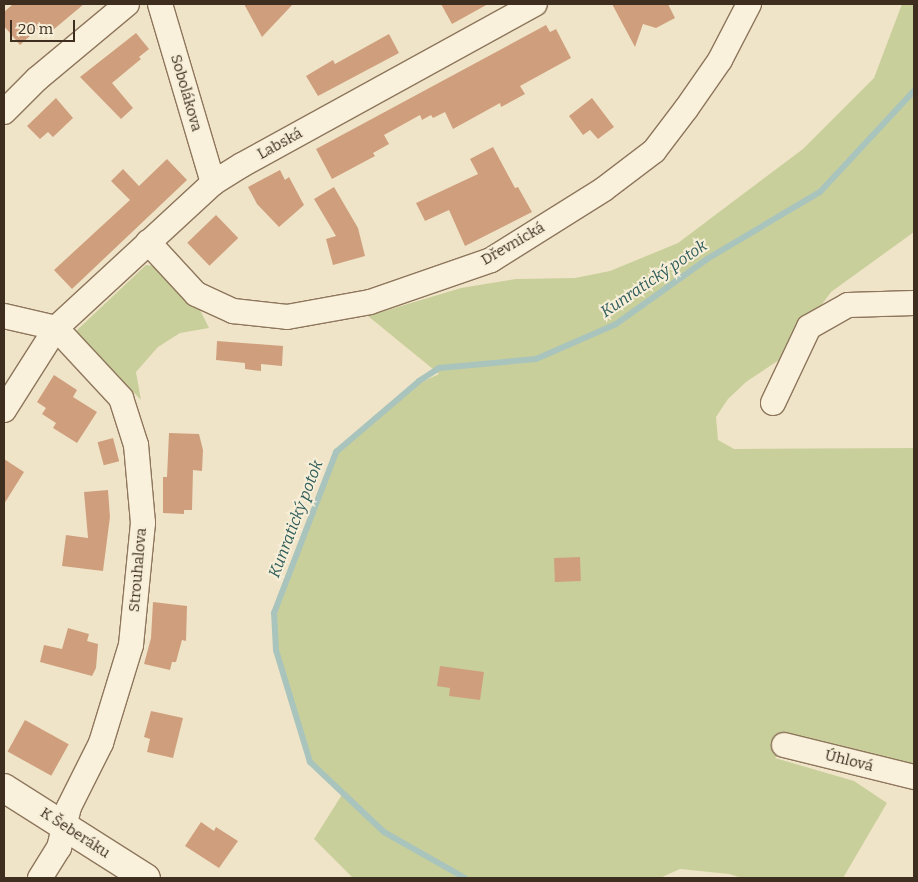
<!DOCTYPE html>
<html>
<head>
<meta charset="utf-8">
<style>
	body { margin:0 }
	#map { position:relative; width:918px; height:882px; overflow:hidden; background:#f0e4c8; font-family:Bitter,serif }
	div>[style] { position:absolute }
	.green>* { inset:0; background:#c9cf9b }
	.stream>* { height:6px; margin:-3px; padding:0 3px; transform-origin:3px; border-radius:3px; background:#a9c4bc }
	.building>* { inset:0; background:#cf9f7d; transform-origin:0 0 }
	.roads { filter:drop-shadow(1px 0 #8d765c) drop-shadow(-1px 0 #8d765c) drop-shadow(0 1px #8d765c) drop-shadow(0 -1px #8d765c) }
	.minor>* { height:24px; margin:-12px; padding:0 12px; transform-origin:12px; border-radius:12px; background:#faf1dc }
	.tertiary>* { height:28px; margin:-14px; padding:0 14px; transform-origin:14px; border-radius:14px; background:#faf1dc }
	span { translate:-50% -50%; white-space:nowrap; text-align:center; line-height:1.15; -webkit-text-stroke:4px #f7eed8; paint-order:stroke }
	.street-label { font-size:15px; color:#3d2e20 }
	.water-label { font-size:16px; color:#2f5d5a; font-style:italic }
	.frame { position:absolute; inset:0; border:5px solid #3d2e20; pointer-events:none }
	.scale { position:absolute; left:10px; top:20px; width:65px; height:22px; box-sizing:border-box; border:2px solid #3d2e20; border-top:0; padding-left:6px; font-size:15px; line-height:18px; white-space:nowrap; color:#3d2e20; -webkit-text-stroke:4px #f7eed8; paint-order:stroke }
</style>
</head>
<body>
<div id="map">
	<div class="green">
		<div style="clip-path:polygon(902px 4px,914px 4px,914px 232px,831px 292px,782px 358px,746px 382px,728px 399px,716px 417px,718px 440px,734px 449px,914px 448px,914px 770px,794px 740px,775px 758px,854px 781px,887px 803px,843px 878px,742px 878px,729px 874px,680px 869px,660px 878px,353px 878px,314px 839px,343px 793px,314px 766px,276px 650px,275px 613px,336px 452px,415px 385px,439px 374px,368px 316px,461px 288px,516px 279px,575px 278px,610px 271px,678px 243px,803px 149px,874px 78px)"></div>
		<div style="clip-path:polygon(146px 265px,162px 267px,197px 304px,209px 328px,180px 333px,158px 347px,136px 372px,141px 400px,76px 331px)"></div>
	</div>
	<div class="stream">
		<div style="left:465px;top:878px;width:93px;rotate:-150.4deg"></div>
		<div style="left:384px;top:832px;width:102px;rotate:-136.6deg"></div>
		<div style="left:310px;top:762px;width:117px;rotate:-106.9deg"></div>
		<div style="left:276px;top:650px;width:37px;rotate:-93deg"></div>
		<div style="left:274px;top:613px;width:173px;rotate:-68.9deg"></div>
		<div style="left:336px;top:452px;width:109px;rotate:-40.5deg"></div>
		<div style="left:419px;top:381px;width:24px;rotate:-33deg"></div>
		<div style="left:439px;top:368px;width:97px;rotate:-5.3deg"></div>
		<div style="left:536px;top:359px;width:87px;rotate:-23.6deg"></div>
		<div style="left:616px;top:324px;width:112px;rotate:-35.5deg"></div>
		<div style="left:707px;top:259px;width:131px;rotate:-30.7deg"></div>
		<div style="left:820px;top:192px;width:138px;rotate:-47.1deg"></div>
	</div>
	<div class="building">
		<div style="clip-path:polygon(13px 4px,84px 4px,47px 35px,41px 26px,20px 45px,4px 26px,4px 12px)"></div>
		<div style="clip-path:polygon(244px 4px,293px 4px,262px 37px)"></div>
		<div style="clip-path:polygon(441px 4px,488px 4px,452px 24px)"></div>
		<div style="clip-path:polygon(612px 4px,668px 4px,675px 18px,656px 28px,643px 24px,635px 47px)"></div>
		<div style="clip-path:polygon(546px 25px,550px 32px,556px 29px,571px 58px,520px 86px,525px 94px,501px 107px,500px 103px,453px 129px,445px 112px,433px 118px,431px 115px,422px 120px,420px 115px,384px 135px,389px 144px,373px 153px,375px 156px,332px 179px,316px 149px)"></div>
		<div style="clip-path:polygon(136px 33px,149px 49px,139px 57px,141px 59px,112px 83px,133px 108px,121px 119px,80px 77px)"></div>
		<div style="clip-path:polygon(389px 34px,399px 53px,318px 96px,306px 76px,333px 60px,335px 64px)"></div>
		<div style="clip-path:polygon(56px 98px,73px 118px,53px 137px,48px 132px,40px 139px,27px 126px)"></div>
		<div style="clip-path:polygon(592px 98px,614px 127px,598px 139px,590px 130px,583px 135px,569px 116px)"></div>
		<div style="clip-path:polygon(493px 147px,515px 188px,518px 187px,532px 212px,465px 246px,449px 210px,425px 221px,416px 203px,478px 174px,470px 159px)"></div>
		<div style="clip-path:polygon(167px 159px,187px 180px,72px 289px,54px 270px,130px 200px,111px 181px,123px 169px,139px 186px)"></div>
		<div style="clip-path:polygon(280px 170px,285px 180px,289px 177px,304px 205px,279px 227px,257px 204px,248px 187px)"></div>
		<div style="clip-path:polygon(334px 187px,358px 228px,365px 256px,333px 265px,326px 239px,336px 236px,314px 199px)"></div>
		<div style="left:216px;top:215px;width:32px;height:40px;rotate:46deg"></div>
		<div style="clip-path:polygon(217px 341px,283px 346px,282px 366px,261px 364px,261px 371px,245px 369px,245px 363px,216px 360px)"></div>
		<div style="clip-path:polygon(54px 375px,77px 390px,73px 397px,97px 412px,77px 443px,53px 428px,56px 423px,42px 414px,46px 408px,37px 402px)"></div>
		<div style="clip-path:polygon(169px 433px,199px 434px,203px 450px,202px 471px,193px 470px,192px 510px,184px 510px,184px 514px,163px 513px,163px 477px,167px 477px)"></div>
		<div style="left:113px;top:438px;width:24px;height:16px;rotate:75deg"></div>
		<div style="clip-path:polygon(4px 459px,24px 472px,4px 504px)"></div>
		<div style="clip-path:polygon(108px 490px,110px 517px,103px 571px,62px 566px,66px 535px,88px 538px,84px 492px)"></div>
		<div style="left:580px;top:557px;width:24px;height:26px;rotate:88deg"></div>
		<div style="clip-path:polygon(153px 602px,187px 606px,186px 641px,182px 640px,176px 662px,172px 662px,170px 670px,144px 664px,151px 638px)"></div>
		<div style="clip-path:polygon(68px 628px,89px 634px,87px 641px,98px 644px,96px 668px,92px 676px,40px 662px,44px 645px,62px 649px)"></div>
		<div style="clip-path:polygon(440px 666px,484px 672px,480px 700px,449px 696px,450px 688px,437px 686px)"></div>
		<div style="clip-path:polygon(151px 711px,183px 718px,173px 758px,147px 752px,150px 739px,144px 737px)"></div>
		<div style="left:25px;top:720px;width:50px;height:36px;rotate:29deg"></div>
		<div style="clip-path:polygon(201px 822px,214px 831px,216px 827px,238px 841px,219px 868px,185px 846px)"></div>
	</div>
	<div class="roads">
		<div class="minor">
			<div style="left:160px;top:4px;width:187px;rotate:73.5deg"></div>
			<div style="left:4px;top:112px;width:47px;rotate:-45deg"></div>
			<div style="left:37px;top:79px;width:117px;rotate:-39.8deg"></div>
			<div style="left:148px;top:242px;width:71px;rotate:47.3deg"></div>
			<div style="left:196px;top:294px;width:41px;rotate:24.7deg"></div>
			<div style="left:233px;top:311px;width:54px;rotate:6.3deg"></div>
			<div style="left:287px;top:317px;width:84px;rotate:-10.2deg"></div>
			<div style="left:370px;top:302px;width:128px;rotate:-19.1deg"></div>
			<div style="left:491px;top:260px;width:133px;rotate:-32.1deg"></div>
			<div style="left:604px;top:189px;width:63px;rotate:-37.2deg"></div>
			<div style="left:654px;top:151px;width:53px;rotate:-52.7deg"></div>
			<div style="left:686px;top:109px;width:60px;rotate:-55.2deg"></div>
			<div style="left:720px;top:60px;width:63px;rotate:-62.6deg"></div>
			<div style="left:4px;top:316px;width:53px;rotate:13deg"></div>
			<div style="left:773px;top:403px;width:84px;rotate:-64.7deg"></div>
			<div style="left:809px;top:327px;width:45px;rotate:-29.4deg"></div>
			<div style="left:848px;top:305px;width:66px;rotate:-1.7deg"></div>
			<div style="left:4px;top:410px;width:97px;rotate:-57.6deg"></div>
			<div style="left:56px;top:328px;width:214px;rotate:-42.7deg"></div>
			<div style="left:213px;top:183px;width:34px;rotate:-32deg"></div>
			<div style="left:242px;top:165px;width:334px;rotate:-28.8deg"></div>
			<div style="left:784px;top:745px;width:134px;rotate:13.8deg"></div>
			<div style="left:40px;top:878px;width:36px;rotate:-58deg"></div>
			<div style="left:59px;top:848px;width:42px;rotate:-76.3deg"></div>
			<div style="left:69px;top:807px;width:72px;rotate:-63.4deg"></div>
			<div style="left:101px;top:743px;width:102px;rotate:-73deg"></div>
			<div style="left:131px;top:645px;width:123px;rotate:-84.4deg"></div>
			<div style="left:143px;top:523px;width:78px;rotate:-95.1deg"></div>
			<div style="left:136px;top:445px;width:49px;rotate:-107.7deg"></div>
			<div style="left:121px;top:398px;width:96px;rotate:-132.9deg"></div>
		</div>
		<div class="tertiary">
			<div style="left:4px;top:788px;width:168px;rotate:32.4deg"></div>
		</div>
	</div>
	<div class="street-label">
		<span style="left:186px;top:93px;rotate:74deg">Sobolákova</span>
		<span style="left:280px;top:144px;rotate:-29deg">Labská</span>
		<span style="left:513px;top:244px;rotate:-30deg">Dřevnická</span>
		<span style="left:138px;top:570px;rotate:-85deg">Strouhalova</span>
		<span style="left:849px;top:761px;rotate:14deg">Úhlová</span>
		<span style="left:75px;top:833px;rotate:33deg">K Šeberáku</span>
	</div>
	<div class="water-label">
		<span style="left:654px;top:279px;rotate:-34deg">Kunratický potok</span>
		<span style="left:296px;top:519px;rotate:-69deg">Kunratický potok</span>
	</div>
	<div class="frame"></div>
	<div class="scale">20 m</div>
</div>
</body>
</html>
